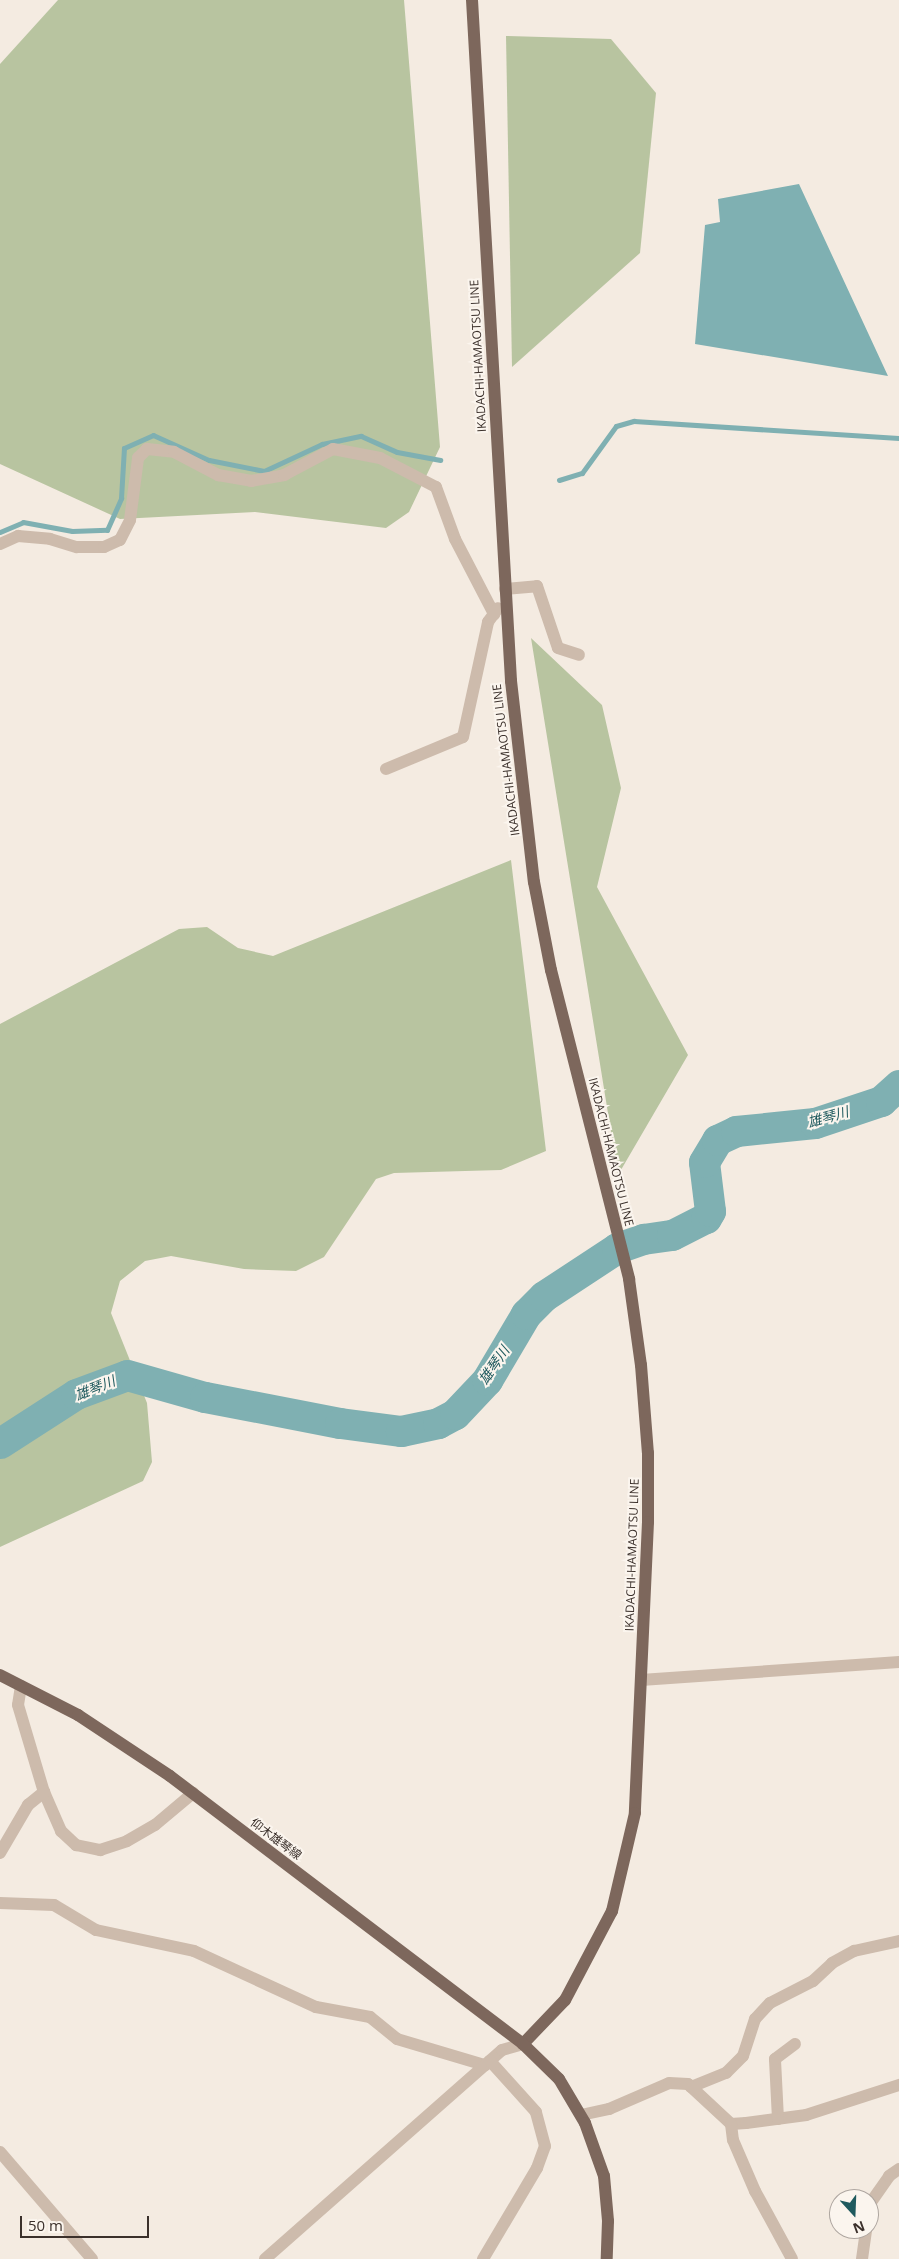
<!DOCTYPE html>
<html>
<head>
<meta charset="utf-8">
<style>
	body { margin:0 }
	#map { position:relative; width:899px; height:2259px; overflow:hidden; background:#f4ebe1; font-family:"Open Sans","Noto Sans JP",sans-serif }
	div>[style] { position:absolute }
	.green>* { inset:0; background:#b8c4a0 }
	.water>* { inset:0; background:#7fb0b2 }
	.stream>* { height:5px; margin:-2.5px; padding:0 2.5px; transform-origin:2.5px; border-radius:2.5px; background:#7fb0b2 }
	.river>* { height:31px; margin:-15.5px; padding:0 15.5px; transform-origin:15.5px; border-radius:15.5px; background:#7fb0b2 }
	.minor>* { height:12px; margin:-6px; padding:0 6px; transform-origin:6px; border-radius:6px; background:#cdbbac }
	.major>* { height:12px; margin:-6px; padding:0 6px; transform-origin:6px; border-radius:6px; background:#7d675c }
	span { translate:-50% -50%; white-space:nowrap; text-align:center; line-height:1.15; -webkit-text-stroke:4px #fbf5ee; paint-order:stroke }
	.street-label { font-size:12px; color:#3b302b }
	.water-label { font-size:14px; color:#1f5a5e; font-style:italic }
	.north { position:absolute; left:829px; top:2189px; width:50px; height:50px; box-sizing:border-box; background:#fbf5ee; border:1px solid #aea6a0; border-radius:50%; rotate:160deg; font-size:14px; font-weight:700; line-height:20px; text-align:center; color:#3b302b }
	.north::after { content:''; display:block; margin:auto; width:18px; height:22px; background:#1f5a5e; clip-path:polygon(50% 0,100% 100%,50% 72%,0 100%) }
	.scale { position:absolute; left:20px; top:2216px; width:129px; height:22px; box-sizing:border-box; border:2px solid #3b302b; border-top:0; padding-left:6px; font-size:15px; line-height:18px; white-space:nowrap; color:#3b302b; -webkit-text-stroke:4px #fbf5ee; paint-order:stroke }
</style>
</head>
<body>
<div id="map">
	<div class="green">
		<div style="clip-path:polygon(58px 0,404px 0,440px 447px,409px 512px,386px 528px,255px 512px,120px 519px,0 464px,0 64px)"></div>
		<div style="clip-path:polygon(506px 36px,611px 39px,656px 93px,640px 253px,512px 367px)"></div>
		<div style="clip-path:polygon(531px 638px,602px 705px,621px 788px,597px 887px,688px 1055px,618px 1175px)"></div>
		<div style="clip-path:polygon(511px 860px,546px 1151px,501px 1170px,394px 1173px,376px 1179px,324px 1257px,296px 1271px,244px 1269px,171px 1256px,145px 1261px,120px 1281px,111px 1313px,147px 1403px,152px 1462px,143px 1481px,0 1547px,0 1024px,179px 929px,207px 927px,238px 948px,273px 956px)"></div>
	</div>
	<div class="water">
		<div style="clip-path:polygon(799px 184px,888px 376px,695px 344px,705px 225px,720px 222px,718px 199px)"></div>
	</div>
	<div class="stream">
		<div style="left:559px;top:480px;width:24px;rotate:-17deg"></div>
		<div style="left:582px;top:473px;width:58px;rotate:-54.1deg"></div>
		<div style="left:616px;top:426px;width:19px;rotate:-16deg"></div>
		<div style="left:634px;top:421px;width:266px;rotate:3.7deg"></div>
		<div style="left:0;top:532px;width:25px;rotate:-23deg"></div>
		<div style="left:23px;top:522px;width:50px;rotate:10.4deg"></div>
		<div style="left:72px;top:531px;width:35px;rotate:-2deg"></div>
		<div style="left:107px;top:530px;width:35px;rotate:-66deg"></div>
		<div style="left:121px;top:498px;width:50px;rotate:-86.6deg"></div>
		<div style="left:124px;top:448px;width:32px;rotate:-24deg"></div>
		<div style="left:153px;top:435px;width:61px;rotate:24.1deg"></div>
		<div style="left:209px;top:460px;width:56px;rotate:11.3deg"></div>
		<div style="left:264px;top:471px;width:64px;rotate:-25deg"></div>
		<div style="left:322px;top:444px;width:40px;rotate:-12deg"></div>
		<div style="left:361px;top:436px;width:39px;rotate:24deg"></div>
		<div style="left:397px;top:452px;width:44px;rotate:10.5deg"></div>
	</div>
	<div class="river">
		<div style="left:0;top:1443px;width:90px;rotate:-32.8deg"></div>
		<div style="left:76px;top:1394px;width:54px;rotate:-20.4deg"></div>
		<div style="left:127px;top:1375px;width:81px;rotate:15.8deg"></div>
		<div style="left:205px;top:1397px;width:137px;rotate:10.9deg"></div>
		<div style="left:340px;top:1423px;width:62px;rotate:7.5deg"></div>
		<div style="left:401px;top:1431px;width:38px;rotate:-12deg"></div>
		<div style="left:438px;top:1423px;width:19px;rotate:-28deg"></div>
		<div style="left:455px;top:1414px;width:47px;rotate:-46.7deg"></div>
		<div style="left:487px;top:1380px;width:77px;rotate:-59.4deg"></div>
		<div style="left:526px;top:1314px;width:25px;rotate:-45deg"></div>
		<div style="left:544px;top:1296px;width:87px;rotate:-33.3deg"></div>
		<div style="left:617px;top:1248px;width:28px;rotate:-19deg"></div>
		<div style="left:643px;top:1239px;width:29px;rotate:-8deg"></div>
		<div style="left:672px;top:1235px;width:38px;rotate:-27deg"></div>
		<div style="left:706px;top:1218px;width:8px;rotate:-60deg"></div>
		<div style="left:710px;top:1211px;width:49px;rotate:-97deg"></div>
		<div style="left:704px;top:1162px;width:26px;rotate:-59deg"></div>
		<div style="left:717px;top:1140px;width:21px;rotate:-25deg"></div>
		<div style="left:736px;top:1131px;width:79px;rotate:-5.8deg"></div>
		<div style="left:815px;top:1123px;width:70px;rotate:-18.4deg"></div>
		<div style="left:881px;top:1101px;width:24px;rotate:-42deg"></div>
	</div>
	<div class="minor">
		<div style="left:0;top:544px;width:20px;rotate:-24deg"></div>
		<div style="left:18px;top:536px;width:32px;rotate:5deg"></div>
		<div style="left:50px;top:539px;width:28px;rotate:17deg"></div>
		<div style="left:77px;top:547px;width:27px"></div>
		<div style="left:104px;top:547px;width:17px;rotate:-24deg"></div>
		<div style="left:120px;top:540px;width:22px;rotate:-63deg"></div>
		<div style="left:130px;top:520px;width:63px;rotate:-82.6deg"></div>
		<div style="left:138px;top:458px;width:13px;rotate:-45deg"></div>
		<div style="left:147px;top:449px;width:27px;rotate:6deg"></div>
		<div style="left:174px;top:452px;width:50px;rotate:27.6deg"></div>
		<div style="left:218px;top:475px;width:34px;rotate:10deg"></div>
		<div style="left:251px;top:481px;width:34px;rotate:-10deg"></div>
		<div style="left:284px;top:475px;width:55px;rotate:-28deg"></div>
		<div style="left:333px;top:449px;width:48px;rotate:10.8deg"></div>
		<div style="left:380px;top:458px;width:63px;rotate:27.4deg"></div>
		<div style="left:436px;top:487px;width:55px;rotate:69.9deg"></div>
		<div style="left:455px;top:539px;width:85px;rotate:62.5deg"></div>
		<div style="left:505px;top:589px;width:32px;rotate:-5deg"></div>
		<div style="left:537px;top:586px;width:65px;rotate:71.3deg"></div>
		<div style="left:558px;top:648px;width:22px;rotate:18deg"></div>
		<div style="left:386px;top:769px;width:83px;rotate:-22.6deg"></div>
		<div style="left:463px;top:737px;width:118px;rotate:-77.7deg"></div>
		<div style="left:488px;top:622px;width:17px;rotate:-54deg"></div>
		<div style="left:641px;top:1680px;width:259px;rotate:-4deg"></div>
		<div style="left:21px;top:1686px;width:19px;rotate:99deg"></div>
		<div style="left:18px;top:1705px;width:91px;rotate:73.4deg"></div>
		<div style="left:44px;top:1792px;width:43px;rotate:66.4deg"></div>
		<div style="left:61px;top:1831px;width:21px;rotate:43deg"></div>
		<div style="left:76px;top:1845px;width:25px;rotate:12deg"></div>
		<div style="left:100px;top:1850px;width:28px;rotate:-18deg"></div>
		<div style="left:127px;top:1841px;width:32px;rotate:-30deg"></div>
		<div style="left:155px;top:1825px;width:50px;rotate:-40.1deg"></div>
		<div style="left:0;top:1853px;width:56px;rotate:-59.7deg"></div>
		<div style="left:28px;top:1805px;width:21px;rotate:-39deg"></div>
		<div style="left:0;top:1903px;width:54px;rotate:2.1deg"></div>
		<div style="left:54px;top:1905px;width:49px;rotate:30.8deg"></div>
		<div style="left:96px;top:1930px;width:100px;rotate:12.1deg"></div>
		<div style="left:194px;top:1951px;width:134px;rotate:24.7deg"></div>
		<div style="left:316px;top:2007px;width:55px;rotate:10.5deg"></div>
		<div style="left:370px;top:2017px;width:35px;rotate:39deg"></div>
		<div style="left:397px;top:2039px;width:92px;rotate:16.5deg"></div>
		<div style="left:691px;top:2087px;width:38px;rotate:-22deg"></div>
		<div style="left:726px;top:2073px;width:24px;rotate:-45deg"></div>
		<div style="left:743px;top:2056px;width:39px;rotate:-72deg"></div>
		<div style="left:755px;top:2019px;width:22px;rotate:-47deg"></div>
		<div style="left:770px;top:2003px;width:48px;rotate:-27.1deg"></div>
		<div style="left:813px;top:1981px;width:26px;rotate:-43deg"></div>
		<div style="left:832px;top:1963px;width:25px;rotate:-29deg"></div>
		<div style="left:854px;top:1951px;width:46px;rotate:-12.5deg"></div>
		<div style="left:581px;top:2115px;width:29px;rotate:-12deg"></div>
		<div style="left:609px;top:2109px;width:65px;rotate:-23.4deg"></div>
		<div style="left:669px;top:2083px;width:19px;rotate:3deg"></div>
		<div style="left:688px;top:2084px;width:59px;rotate:42.9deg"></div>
		<div style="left:731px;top:2124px;width:15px;rotate:-4deg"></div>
		<div style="left:746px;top:2123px;width:61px;rotate:-7.6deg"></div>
		<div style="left:806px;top:2115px;width:98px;rotate:-17.9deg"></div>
		<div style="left:778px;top:2119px;width:60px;rotate:-92.9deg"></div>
		<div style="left:775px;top:2059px;width:25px;rotate:-37deg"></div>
		<div style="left:731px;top:2124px;width:16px;rotate:83deg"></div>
		<div style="left:733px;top:2140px;width:56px;rotate:66.7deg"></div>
		<div style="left:755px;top:2191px;width:77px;rotate:61.4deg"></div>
		<div style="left:0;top:2152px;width:141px;rotate:49.3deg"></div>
		<div style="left:869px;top:2205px;width:35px;rotate:-55deg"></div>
		<div style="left:889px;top:2176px;width:12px;rotate:-35deg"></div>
		<div style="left:265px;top:2259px;width:316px;rotate:-41.4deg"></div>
		<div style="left:502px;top:2050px;width:22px;rotate:-16deg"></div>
		<div style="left:483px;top:2259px;width:106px;rotate:-59.3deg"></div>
		<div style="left:537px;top:2168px;width:23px;rotate:-70deg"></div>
		<div style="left:545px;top:2146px;width:35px;rotate:-105deg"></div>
		<div style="left:536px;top:2112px;width:69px;rotate:-132deg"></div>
		<div style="left:862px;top:2259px;width:30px;rotate:-82deg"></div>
	</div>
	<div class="major">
		<div style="left:472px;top:0;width:682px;rotate:86.72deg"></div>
		<div style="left:511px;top:681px;width:202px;rotate:83.5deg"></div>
		<div style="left:534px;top:882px;width:90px;rotate:79.1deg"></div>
		<div style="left:551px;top:970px;width:319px;rotate:75.8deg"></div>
		<div style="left:629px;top:1279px;width:87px;rotate:82.1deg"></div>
		<div style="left:641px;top:1365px;width:88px;rotate:85.5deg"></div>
		<div style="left:648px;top:1453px;width:69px;rotate:90deg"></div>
		<div style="left:648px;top:1522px;width:291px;rotate:92.6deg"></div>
		<div style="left:635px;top:1813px;width:101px;rotate:103.2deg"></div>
		<div style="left:612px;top:1911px;width:101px;rotate:117.8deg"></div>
		<div style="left:565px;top:2000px;width:61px;rotate:133.7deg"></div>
		<div style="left:0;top:1675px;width:88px;rotate:27.1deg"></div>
		<div style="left:78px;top:1715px;width:110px;rotate:33.5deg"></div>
		<div style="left:170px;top:1776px;width:443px;rotate:37.2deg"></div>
		<div style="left:523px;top:2044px;width:50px;rotate:44.2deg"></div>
		<div style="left:559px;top:2079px;width:51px;rotate:59.4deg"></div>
		<div style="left:585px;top:2123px;width:56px;rotate:70.3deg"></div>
		<div style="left:604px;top:2176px;width:45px;rotate:84.9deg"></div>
		<div style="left:608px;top:2221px;width:38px;rotate:92deg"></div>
	</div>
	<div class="street-label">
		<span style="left:478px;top:356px;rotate:-93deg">IKADACHI-HAMAOTSU LINE</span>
		<span style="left:506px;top:760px;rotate:-97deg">IKADACHI-HAMAOTSU LINE</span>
		<span style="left:611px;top:1152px;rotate:76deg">IKADACHI-HAMAOTSU LINE</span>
		<span style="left:632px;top:1555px;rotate:-88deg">IKADACHI-HAMAOTSU LINE</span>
		<span style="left:276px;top:1839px;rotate:37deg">仰木雄琴線</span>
	</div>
	<div class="water-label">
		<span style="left:828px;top:1117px;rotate:-16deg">雄琴川</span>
		<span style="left:494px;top:1365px;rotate:-56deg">雄琴川</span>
		<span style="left:95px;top:1388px;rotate:-22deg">雄琴川</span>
	</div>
	<div class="north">N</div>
	<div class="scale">50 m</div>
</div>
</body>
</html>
